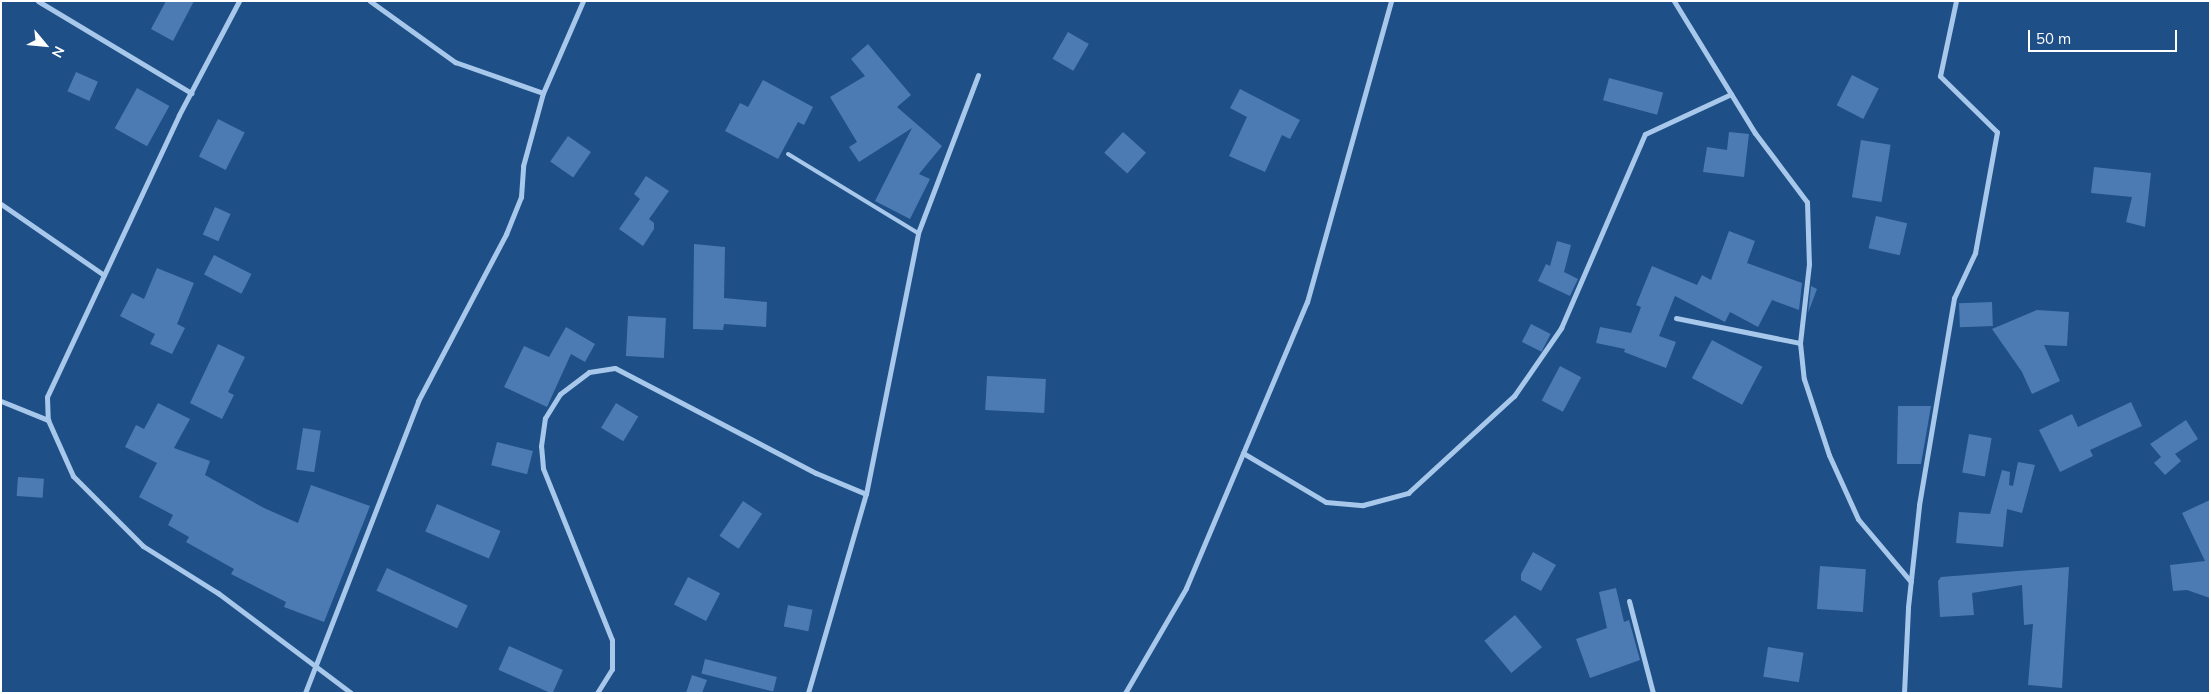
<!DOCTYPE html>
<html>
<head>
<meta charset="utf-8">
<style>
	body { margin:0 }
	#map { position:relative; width:2211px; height:694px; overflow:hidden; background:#1e4f87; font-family:Mulish,sans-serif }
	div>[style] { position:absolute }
	.building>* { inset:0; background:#4b7bb2; transform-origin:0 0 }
	.service>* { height:4px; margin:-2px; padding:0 2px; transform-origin:2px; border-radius:2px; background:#a8c8eb }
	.minor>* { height:5px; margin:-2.5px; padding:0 2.5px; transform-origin:2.5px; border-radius:2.5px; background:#a8c8eb }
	span { translate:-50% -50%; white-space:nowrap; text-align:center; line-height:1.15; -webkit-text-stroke:4px #1e4f87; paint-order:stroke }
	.frame { position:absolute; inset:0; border:2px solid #fff; pointer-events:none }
	.north { position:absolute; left:20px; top:20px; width:50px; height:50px; -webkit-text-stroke:4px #1e4f87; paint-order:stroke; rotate:118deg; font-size:14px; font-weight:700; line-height:20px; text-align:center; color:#fff }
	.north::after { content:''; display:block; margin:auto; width:18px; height:22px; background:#fff; clip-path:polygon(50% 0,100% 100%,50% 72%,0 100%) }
	.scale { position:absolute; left:2028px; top:30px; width:149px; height:22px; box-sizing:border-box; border:2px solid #fff; border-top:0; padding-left:6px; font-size:15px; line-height:18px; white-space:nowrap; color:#fff; -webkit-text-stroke:4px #1e4f87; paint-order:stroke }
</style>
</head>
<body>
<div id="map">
	<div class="building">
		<div style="clip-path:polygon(166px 1px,194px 1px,173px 41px,151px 29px)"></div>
		<div style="left:1068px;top:32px;width:24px;height:31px;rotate:30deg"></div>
		<div style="clip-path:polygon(868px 44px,911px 95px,897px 107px,942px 146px,919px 174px,930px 179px,910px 219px,875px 201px,912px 128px,859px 162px,849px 147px,857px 142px,830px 97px,865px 76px,851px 59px)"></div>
		<div style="left:76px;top:72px;width:24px;height:21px;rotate:24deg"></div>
		<div style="left:1852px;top:75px;width:30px;height:34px;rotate:27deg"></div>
		<div style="left:1609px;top:78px;width:56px;height:23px;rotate:15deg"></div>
		<div style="clip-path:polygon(763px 80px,813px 107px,804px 125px,798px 122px,778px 159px,725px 131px,740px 103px,748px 107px)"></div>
		<div style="left:137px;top:88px;width:37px;height:46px;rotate:29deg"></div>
		<div style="clip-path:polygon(1240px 89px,1300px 120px,1290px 139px,1282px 135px,1265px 172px,1229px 156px,1247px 117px,1230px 108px)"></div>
		<div style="left:218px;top:119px;width:30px;height:42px;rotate:27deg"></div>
		<div style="left:1123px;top:132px;width:31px;height:28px;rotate:42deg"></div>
		<div style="clip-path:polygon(1729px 132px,1749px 134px,1744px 177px,1703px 172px,1707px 147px,1727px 150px)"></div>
		<div style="left:568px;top:136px;width:28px;height:31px;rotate:35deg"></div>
		<div style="left:1861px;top:140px;width:30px;height:58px;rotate:9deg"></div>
		<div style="clip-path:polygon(2094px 167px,2151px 173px,2145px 227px,2126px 222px,2132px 197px,2091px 193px)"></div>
		<div style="clip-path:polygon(646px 176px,669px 191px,649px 219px,654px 223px,654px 229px,643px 246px,619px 229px,640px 199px,634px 194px)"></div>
		<div style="left:215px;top:207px;width:17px;height:30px;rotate:24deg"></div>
		<div style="left:1876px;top:216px;width:32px;height:33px;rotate:13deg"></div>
		<div style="clip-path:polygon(1729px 231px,1755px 241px,1747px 263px,1802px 283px,1799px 310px,1772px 300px,1758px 327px,1730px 312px,1725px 322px,1675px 296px,1659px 336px,1676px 342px,1666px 368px,1624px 352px,1625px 349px,1596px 343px,1600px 327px,1631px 333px,1641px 307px,1636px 305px,1652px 266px,1697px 285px,1702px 275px,1711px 280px)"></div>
		<div style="clip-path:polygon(1557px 241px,1571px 245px,1564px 272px,1578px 279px,1570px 296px,1538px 281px,1546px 264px,1550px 266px)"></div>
		<div style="clip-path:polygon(694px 244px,725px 247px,724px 298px,767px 302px,766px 327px,724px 324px,723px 330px,693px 329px)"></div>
		<div style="left:214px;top:255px;width:42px;height:22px;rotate:27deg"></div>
		<div style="clip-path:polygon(157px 268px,194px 283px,177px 324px,185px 328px,172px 354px,150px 344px,155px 334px,120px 316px,132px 293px,144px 299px)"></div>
		<div style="clip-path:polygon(1811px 286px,1817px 289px,1808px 313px)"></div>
		<div style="left:1992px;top:302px;width:24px;height:33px;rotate:88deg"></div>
		<div style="clip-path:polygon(2037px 310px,2069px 312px,2067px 346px,2044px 345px,2060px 381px,2032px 394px,2022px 372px,1992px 329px)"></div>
		<div style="left:628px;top:316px;width:38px;height:40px;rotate:3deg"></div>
		<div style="left:1531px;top:324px;width:22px;height:20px;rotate:27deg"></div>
		<div style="clip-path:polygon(566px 327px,595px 344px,585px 362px,571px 354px,547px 407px,504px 387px,524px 346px,549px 357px)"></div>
		<div style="left:1712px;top:340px;width:57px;height:43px;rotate:28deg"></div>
		<div style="clip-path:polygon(218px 344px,245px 357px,228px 392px,234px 395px,222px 419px,190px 403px)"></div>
		<div style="left:1560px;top:366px;width:24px;height:39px;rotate:28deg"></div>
		<div style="left:987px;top:376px;width:59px;height:34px;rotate:3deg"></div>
		<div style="clip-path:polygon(2131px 402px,2142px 426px,2090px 450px,2093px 456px,2060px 472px,2039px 430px,2072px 414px,2078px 427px)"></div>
		<div style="clip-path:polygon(158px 403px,190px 419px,174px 448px,210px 461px,205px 475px,264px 508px,298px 523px,311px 485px,370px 506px,324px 622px,284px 607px,286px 602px,231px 574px,234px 569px,186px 542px,189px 537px,168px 525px,173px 515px,139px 497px,157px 463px,125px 447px,136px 425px,144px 429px)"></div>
		<div style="left:616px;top:403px;width:26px;height:29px;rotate:31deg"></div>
		<div style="clip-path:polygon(1898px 406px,1931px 406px,1921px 464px,1897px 464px)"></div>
		<div style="clip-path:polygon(2186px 420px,2198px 439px,2175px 454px,2181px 461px,2165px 475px,2154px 463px,2161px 457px,2150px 444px)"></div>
		<div style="left:303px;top:428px;width:18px;height:42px;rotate:9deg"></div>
		<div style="left:1969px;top:434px;width:23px;height:39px;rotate:10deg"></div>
		<div style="left:497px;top:442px;width:37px;height:24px;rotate:14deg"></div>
		<div style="clip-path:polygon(2018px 462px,2035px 465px,2022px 513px,2007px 509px,2003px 547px,1956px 543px,1959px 512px,1990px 514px,2002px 470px,2010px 472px,2009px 485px,2013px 486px)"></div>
		<div style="left:18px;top:477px;width:26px;height:19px;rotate:4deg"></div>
		<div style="clip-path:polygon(2210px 500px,2210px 598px,2187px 590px,2173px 591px,2170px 565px,2205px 561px,2182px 513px)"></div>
		<div style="left:743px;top:501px;width:23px;height:42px;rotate:34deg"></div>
		<div style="left:437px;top:504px;width:69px;height:30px;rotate:23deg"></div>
		<div style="clip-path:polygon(1533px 552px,1556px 565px,1541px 591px,1521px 580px,1521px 574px)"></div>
		<div style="left:1820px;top:566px;width:46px;height:43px;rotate:4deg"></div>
		<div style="clip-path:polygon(2069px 567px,2062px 688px,2028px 685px,2033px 624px,2024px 625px,2022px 585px,1972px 593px,1974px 615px,1940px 617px,1938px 581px,1941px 577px)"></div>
		<div style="left:387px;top:568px;width:89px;height:25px;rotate:25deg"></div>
		<div style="left:688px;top:577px;width:36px;height:31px;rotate:27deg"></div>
		<div style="clip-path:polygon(1616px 588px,1624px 622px,1629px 620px,1640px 660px,1590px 678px,1576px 639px,1607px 628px,1599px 592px)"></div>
		<div style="left:788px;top:605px;width:25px;height:22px;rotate:11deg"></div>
		<div style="left:1515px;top:615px;width:42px;height:40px;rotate:50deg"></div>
		<div style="left:509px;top:646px;width:59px;height:26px;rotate:24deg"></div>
		<div style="left:1768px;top:647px;width:36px;height:30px;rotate:9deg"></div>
		<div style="left:705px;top:659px;width:74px;height:15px;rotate:14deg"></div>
		<div style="clip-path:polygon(692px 675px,707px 680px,702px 693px,686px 693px)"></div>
	</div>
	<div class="service">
		<div style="left:788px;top:154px;width:152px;rotate:31.3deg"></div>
	</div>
	<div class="minor">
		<div style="left:38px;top:1px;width:179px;rotate:31deg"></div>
		<div style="left:239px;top:1px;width:129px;rotate:117.8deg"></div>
		<div style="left:179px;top:115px;width:311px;rotate:115.1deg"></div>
		<div style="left:47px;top:397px;width:23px;rotate:88deg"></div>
		<div style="left:48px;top:420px;width:61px;rotate:65.9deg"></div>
		<div style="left:73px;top:476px;width:99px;rotate:45deg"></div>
		<div style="left:143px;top:546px;width:89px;rotate:32.1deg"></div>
		<div style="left:218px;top:593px;width:166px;rotate:36.9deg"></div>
		<div style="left:370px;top:1px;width:105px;rotate:35.7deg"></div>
		<div style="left:455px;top:62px;width:93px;rotate:19.4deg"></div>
		<div style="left:1674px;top:1px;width:155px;rotate:58.5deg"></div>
		<div style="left:1755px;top:133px;width:86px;rotate:53deg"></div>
		<div style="left:1807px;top:202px;width:62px;rotate:88.2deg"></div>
		<div style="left:1809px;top:264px;width:80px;rotate:96.5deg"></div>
		<div style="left:1800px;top:343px;width:36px;rotate:84deg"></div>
		<div style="left:1804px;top:379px;width:80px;rotate:71.8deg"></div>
		<div style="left:1829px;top:455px;width:70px;rotate:65.6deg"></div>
		<div style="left:1858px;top:519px;width:82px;rotate:49.9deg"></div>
		<div style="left:1px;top:204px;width:125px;rotate:34.6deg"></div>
		<div style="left:1676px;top:318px;width:126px;rotate:11.4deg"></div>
		<div style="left:1px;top:401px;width:51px;rotate:22deg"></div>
		<div style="left:1243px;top:453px;width:96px;rotate:30.6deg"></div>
		<div style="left:1326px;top:502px;width:37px;rotate:5deg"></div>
		<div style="left:1363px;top:505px;width:47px;rotate:-14.9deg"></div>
		<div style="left:1408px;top:493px;width:144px;rotate:-42.5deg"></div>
		<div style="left:1514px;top:396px;width:83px;rotate:-55.3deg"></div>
		<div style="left:1561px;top:328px;width:211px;rotate:-66.6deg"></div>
		<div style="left:1645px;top:134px;width:95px;rotate:-24.9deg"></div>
		<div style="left:1629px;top:601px;width:95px;rotate:75.4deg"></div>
		<div style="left:305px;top:693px;width:313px;rotate:-68.8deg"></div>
		<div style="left:418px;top:401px;width:189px;rotate:-62.2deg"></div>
		<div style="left:506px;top:234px;width:40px;rotate:-68deg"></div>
		<div style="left:521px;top:197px;width:31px;rotate:-86deg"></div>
		<div style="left:523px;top:166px;width:76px;rotate:-74.7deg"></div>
		<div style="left:543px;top:93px;width:100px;rotate:-66.5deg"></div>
		<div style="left:597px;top:693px;width:28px;rotate:-58deg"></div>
		<div style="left:612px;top:669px;width:29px;rotate:-90deg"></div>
		<div style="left:612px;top:640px;width:185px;rotate:-111.9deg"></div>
		<div style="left:543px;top:468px;width:22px;rotate:-95deg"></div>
		<div style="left:541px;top:446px;width:28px;rotate:-82deg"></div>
		<div style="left:545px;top:418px;width:28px;rotate:-58deg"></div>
		<div style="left:560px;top:394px;width:36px;rotate:-37deg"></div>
		<div style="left:589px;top:372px;width:26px;rotate:-9deg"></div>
		<div style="left:615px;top:368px;width:227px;rotate:27.6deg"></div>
		<div style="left:816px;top:473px;width:54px;rotate:22.8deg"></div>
		<div style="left:808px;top:693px;width:207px;rotate:-73.8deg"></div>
		<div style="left:866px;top:494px;width:266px;rotate:-78.7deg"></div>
		<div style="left:918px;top:233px;width:169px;rotate:-69.2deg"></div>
		<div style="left:1125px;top:693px;width:121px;rotate:-59.8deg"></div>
		<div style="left:1186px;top:588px;width:311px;rotate:-67.1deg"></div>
		<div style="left:1307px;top:302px;width:313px;rotate:-74.4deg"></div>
		<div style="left:1904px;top:693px;width:86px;rotate:-87.3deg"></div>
		<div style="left:1908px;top:607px;width:103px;rotate:-83.8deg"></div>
		<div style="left:1919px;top:505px;width:210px;rotate:-80.4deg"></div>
		<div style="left:1954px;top:298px;width:50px;rotate:-65deg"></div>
		<div style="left:1975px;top:253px;width:123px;rotate:-79.7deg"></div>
		<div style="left:1997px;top:132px;width:80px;rotate:-135.5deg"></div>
		<div style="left:1940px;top:76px;width:77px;rotate:-78deg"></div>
	</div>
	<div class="frame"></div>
	<div class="north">N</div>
	<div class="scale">50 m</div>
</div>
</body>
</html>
